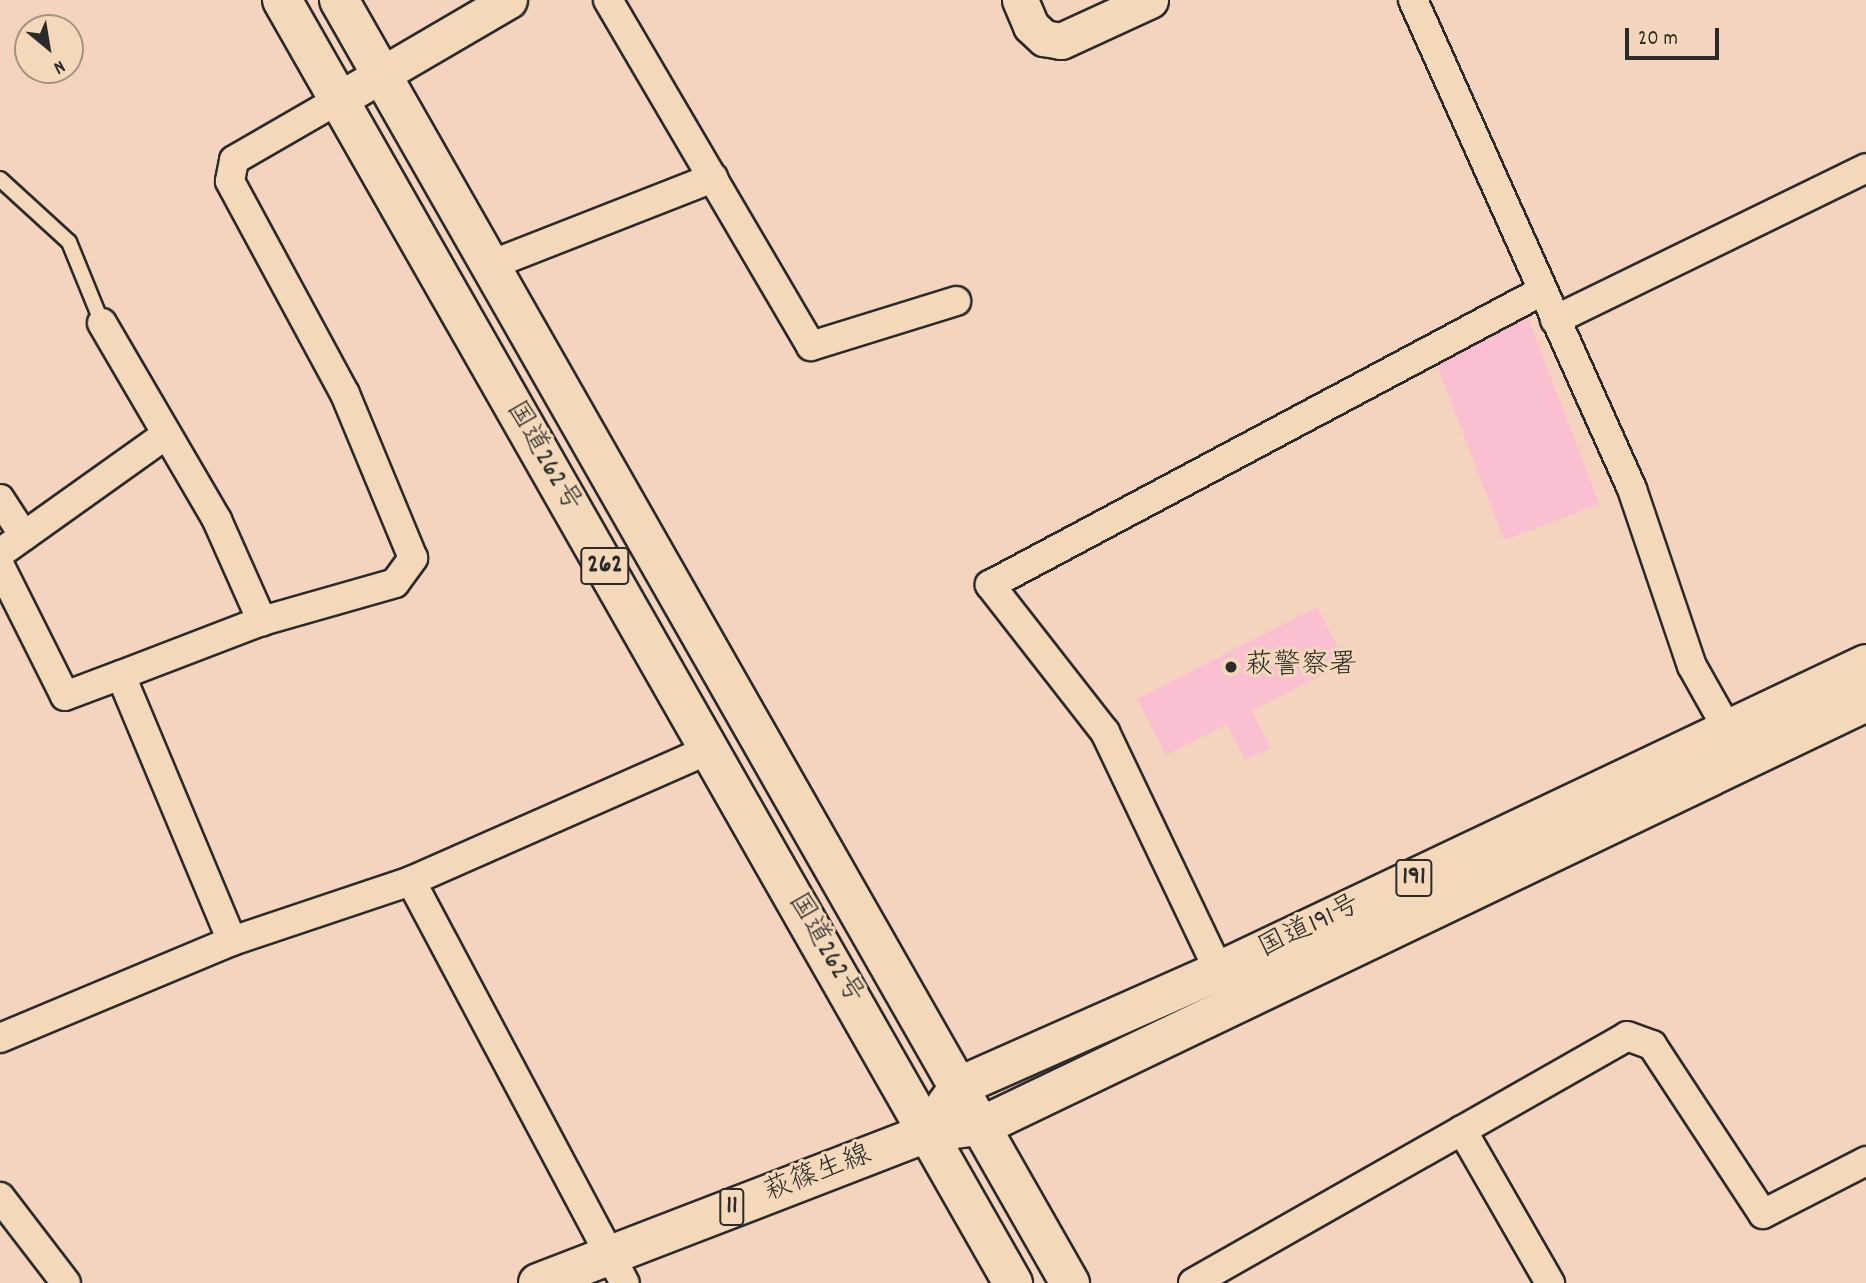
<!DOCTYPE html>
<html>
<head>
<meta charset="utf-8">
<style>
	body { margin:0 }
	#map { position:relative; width:1866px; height:1283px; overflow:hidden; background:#f4d4bf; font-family:Dekko,"Klee One",sans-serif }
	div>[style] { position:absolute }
	.building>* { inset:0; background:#fac0d2; transform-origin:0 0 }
	.roads { filter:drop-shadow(2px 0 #2b2b2b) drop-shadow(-2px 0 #2b2b2b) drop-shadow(0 2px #2b2b2b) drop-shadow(0 -2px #2b2b2b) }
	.service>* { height:14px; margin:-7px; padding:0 7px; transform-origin:7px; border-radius:7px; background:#f3d9ba }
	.minor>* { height:28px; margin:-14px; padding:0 14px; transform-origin:14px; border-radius:14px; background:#f3d9ba }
	.tertiary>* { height:35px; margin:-17.5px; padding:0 17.5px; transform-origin:17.5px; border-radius:17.5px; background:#f3d9ba }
	.primary>* { height:38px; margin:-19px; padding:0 19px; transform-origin:19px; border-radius:19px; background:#f3d9ba }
	.trunk>* { height:38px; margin:-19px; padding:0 19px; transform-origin:19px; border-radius:19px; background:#f3d9ba }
	.dots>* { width:19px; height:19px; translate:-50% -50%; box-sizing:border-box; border:4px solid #f3d9ba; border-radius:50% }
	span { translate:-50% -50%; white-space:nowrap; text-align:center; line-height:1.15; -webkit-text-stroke:6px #f3d9ba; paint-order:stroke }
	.shield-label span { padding:2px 5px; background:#f3d9ba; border:2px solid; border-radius:5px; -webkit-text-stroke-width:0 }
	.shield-label { font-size:26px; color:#2b2b2b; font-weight:700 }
	.street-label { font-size:28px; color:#2b2b2b }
	.poi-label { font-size:28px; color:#2b2b2b }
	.left { translate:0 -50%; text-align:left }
	.north { position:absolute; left:14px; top:14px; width:70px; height:70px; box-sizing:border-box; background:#f3d9ba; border:2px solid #a39381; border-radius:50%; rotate:150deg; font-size:19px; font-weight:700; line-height:28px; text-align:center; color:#2b2b2b }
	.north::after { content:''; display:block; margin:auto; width:24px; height:32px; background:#2b2b2b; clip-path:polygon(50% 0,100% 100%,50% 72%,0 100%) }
	.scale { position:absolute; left:1625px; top:28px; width:94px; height:32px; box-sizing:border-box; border:4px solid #2b2b2b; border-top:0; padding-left:9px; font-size:21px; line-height:24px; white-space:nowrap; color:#2b2b2b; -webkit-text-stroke:5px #f3d9ba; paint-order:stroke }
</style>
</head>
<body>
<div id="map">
	<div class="building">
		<div style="left:1528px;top:318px;width:199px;height:102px;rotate:69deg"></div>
		<div style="clip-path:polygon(1317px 607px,1346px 663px,1252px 711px,1271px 748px,1245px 760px,1227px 724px,1166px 755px,1137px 699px)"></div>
	</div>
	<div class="roads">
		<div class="service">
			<div style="left:0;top:179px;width:93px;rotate:42.4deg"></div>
			<div style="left:69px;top:242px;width:87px;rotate:67.8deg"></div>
		</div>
		<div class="minor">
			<div style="left:608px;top:0;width:401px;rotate:59.6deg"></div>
			<div style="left:811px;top:346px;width:152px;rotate:-17.2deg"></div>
			<div style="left:1413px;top:0;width:536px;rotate:65.87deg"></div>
			<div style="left:1632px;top:489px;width:187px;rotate:71.3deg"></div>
			<div style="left:1692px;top:666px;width:71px;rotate:60.6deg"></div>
			<div style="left:488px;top:266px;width:242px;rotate:-21.4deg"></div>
			<div style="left:1555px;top:320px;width:346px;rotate:-26deg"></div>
			<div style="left:102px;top:323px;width:228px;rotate:59.7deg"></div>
			<div style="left:217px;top:520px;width:111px;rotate:66deg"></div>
			<div style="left:0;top:499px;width:44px;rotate:57deg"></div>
			<div style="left:0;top:553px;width:201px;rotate:-35.5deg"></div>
			<div style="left:0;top:566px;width:145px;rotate:63.4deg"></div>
			<div style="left:65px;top:696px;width:60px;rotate:-20.6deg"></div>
			<div style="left:411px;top:881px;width:455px;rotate:62deg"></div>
			<div style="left:232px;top:941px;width:288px;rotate:-112.7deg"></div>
			<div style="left:121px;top:675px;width:151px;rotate:-21deg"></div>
			<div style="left:262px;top:621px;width:138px;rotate:-15.9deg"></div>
			<div style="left:395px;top:583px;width:31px;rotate:-54deg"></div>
			<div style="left:413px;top:558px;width:178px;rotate:-112.5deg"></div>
			<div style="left:345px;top:394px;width:242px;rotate:-118.4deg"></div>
			<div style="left:230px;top:181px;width:21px;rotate:-79deg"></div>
			<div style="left:234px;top:160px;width:120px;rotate:-30deg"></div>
			<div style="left:1219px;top:971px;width:265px;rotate:-115.5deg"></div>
			<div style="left:1105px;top:732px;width:187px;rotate:-128deg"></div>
			<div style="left:990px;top:585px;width:625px;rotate:-28.04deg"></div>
			<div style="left:0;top:1038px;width:251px;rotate:-22.7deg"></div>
			<div style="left:232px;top:941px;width:189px;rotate:-18.5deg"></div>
			<div style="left:411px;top:881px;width:327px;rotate:-23.8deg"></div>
			<div style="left:1462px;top:1130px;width:177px;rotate:60.1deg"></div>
			<div style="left:0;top:1197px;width:108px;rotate:52.5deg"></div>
			<div style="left:1193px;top:1283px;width:499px;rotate:-29.6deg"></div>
			<div style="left:1627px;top:1036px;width:27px;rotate:20deg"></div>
			<div style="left:1652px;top:1045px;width:202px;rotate:56.7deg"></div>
			<div style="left:1763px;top:1214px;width:116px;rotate:-27.2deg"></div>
		</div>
		<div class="tertiary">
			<div style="left:1020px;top:0;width:28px;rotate:67deg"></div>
			<div style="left:1031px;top:26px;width:18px;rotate:43deg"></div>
			<div style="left:1044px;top:38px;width:17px;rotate:10deg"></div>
			<div style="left:1061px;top:41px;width:98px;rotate:-24.7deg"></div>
			<div style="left:338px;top:100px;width:198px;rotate:-30.3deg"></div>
		</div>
		<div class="primary">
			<div style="left:538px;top:1283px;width:417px;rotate:-21.1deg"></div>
			<div style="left:927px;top:1133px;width:58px;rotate:-8deg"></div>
		</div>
		<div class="trunk">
			<div style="left:282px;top:0;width:1477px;rotate:60.33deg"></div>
			<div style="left:339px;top:0;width:1477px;rotate:60.33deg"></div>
			<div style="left:946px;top:1105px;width:24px;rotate:-54deg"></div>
			<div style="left:960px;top:1086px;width:283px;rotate:-23.9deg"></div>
			<div style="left:1219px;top:971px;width:716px;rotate:-25.38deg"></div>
			<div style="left:984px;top:1125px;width:978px;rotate:-25.62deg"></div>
		</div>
	</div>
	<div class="dots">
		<div style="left:1231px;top:667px;background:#2b2b2b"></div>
	</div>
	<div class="shield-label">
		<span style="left:605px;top:566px">262</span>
		<span style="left:1414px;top:878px">191</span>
		<span style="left:732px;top:1207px">11</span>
	</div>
	<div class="street-label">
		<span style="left:542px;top:457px;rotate:60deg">国道262号</span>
		<span style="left:1310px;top:928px;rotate:-26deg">国道191号</span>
		<span style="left:824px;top:949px;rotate:60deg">国道262号</span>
		<span style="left:818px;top:1175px;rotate:-21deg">萩篠生線</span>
	</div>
	<div class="poi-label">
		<span class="left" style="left:1245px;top:667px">萩警察署</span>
	</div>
	<div class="north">N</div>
	<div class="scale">20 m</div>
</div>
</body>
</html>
